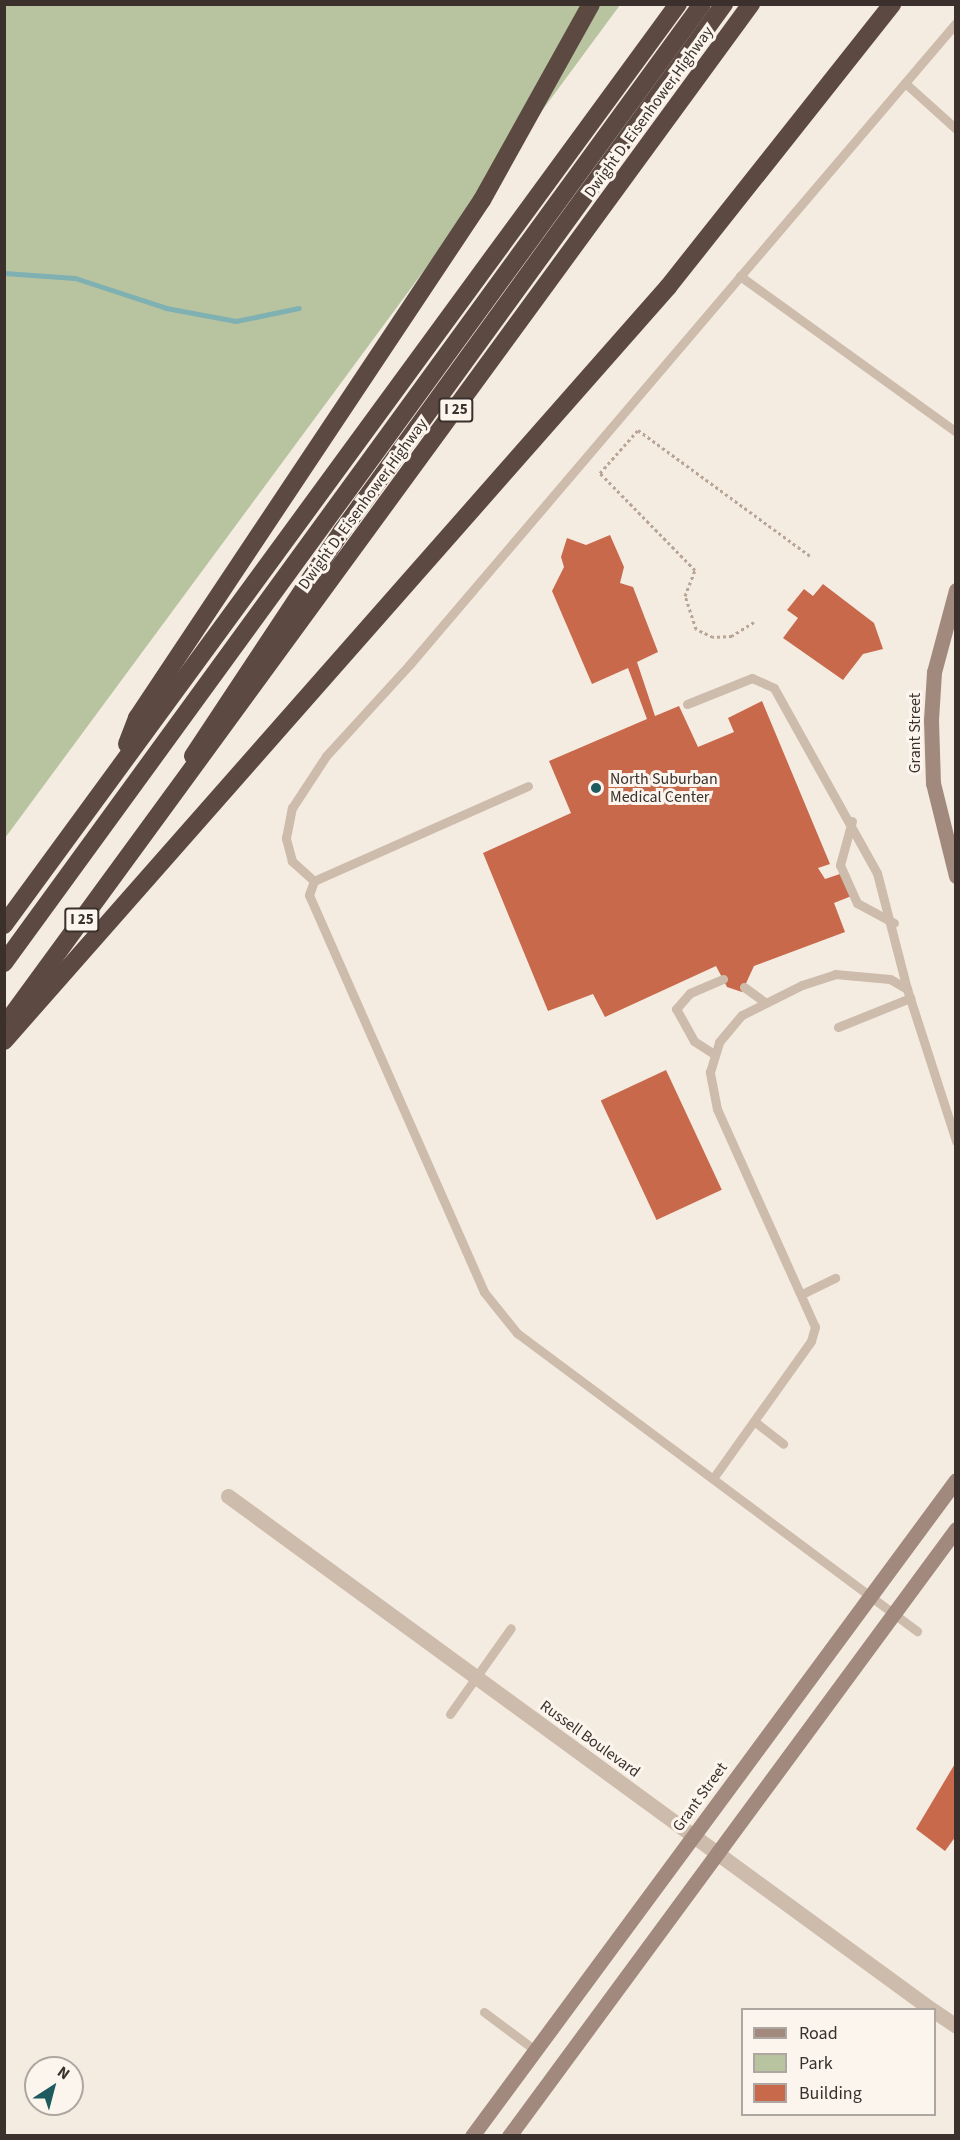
<!DOCTYPE html>
<html>
<head>
<meta charset="utf-8">
<style>
	body { margin:0 }
	#map { position:relative; width:960px; height:2140px; overflow:hidden; background:#f4ebe1; font-family:"Source Sans 3",sans-serif }
	div>[style] { position:absolute }
	.green>* { inset:0; background:#b8c4a0 }
	.stream>* { height:5px; margin:-2.5px; padding:0 2.5px; transform-origin:2.5px; border-radius:2.5px; background:#7fb0b2 }
	.building>* { inset:0; background:#c8694b; transform-origin:0 0 }
	.path>* { height:3px; margin-top:-1.5px; transform-origin:0; background:repeating-linear-gradient(90deg,#b9a596 0 3px,transparent 0 6px) }
	.lane>* { height:9px; margin:-4.5px; padding:0 4.5px; transform-origin:4.5px; border-radius:4.5px; background:#cdbbac }
	.street>* { height:15px; margin:-7.5px; padding:0 7.5px; transform-origin:7.5px; border-radius:7.5px; background:#cdbbac }
	.secondary>* { height:15px; margin:-7.5px; padding:0 7.5px; transform-origin:7.5px; border-radius:7.5px; background:#a18a7d }
	.highway>* { height:18px; margin:-9px; padding:0 9px; transform-origin:9px; border-radius:9px; background:#5c4a42 }
	.dots>* { width:16px; height:16px; translate:-50% -50%; box-sizing:border-box; border:3px solid #fbf5ee; border-radius:50% }
	span { translate:-50% -50%; white-space:nowrap; text-align:center; line-height:1.15; -webkit-text-stroke:6px #fbf5ee; paint-order:stroke }
	.shield-label span { padding:2px 4px; background:#fbf5ee; border:2px solid; border-radius:4px; -webkit-text-stroke-width:0 }
	.shield-label { font-size:15px; color:#3b302b; font-weight:700 }
	.street-label { font-size:16px; color:#3b302b }
	.poi-label { font-size:16px; color:#3b302b }
	.left { translate:0 -50%; text-align:left }
	.frame { position:absolute; inset:0; border:6px solid #3b302b; pointer-events:none }
	.legend { position:absolute; left:741px; top:2008px; width:195px; height:108px; box-sizing:border-box; background:#fbf5ee; border:2px solid #aea6a0; margin:0; padding:8px 10px; list-style:none; font-size:18px; color:#3b302b }
	.legend li { display:flex; align-items:center; gap:12px; height:30px }
	.legend b { width:30px; border:2px solid #aea6a0 }
	.north { position:absolute; left:24px; top:2056px; width:60px; height:60px; box-sizing:border-box; background:#fbf5ee; border:2px solid #aea6a0; border-radius:50%; rotate:36deg; font-size:16px; font-weight:700; line-height:24px; text-align:center; color:#3b302b }
	.north::after { content:''; display:block; margin:auto; width:21px; height:27px; background:#1f5a5e; clip-path:polygon(50% 0,100% 100%,50% 72%,0 100%) }
</style>
</head>
<body>
<div id="map">
	<div class="green">
		<div style="clip-path:polygon(5px 5px,620px 5px,5px 838px)"></div>
	</div>
	<div class="stream">
		<div style="left:4px;top:273px;width:71px;rotate:4deg"></div>
		<div style="left:75px;top:278px;width:96px;rotate:18.2deg"></div>
		<div style="left:166px;top:308px;width:71px;rotate:10.5deg"></div>
		<div style="left:236px;top:321px;width:64px;rotate:-11.7deg"></div>
	</div>
	<div class="building">
		<div style="clip-path:polygon(610px 535px,624px 567px,620px 583px,633px 587px,658px 652px,637px 662px,655px 716px,679px 706px,698px 747px,734px 732px,728px 718px,762px 701px,830px 864px,818px 868px,825px 879px,843px 873px,854px 895px,834px 903px,845px 932px,754px 966px,742px 992px,727px 987px,716px 966px,605px 1017px,593px 994px,548px 1011px,483px 853px,571px 813px,549px 761px,647px 719px,628px 668px,592px 684px,552px 591px,564px 567px,561px 557px,567px 538px,586px 545px)"></div>
		<div style="clip-path:polygon(823px 584px,874px 623px,883px 649px,863px 654px,843px 680px,783px 638px,798px 618px,787px 610px,804px 589px,813px 596px)"></div>
		<div style="left:666px;top:1070px;width:132px;height:72px;rotate:65deg"></div>
		<div style="clip-path:polygon(956px 1762px,956px 1836px,945px 1851px,916px 1829px)"></div>
	</div>
	<div class="path">
		<div style="left:754px;top:622px;width:26px;rotate:148deg"></div>
		<div style="left:732px;top:636px;width:19px;rotate:177deg"></div>
		<div style="left:713px;top:637px;width:19px;rotate:-155deg"></div>
		<div style="left:696px;top:629px;width:35px;rotate:-108deg"></div>
		<div style="left:685px;top:596px;width:28px;rotate:-69deg"></div>
		<div style="left:695px;top:570px;width:136px;rotate:-134.4deg"></div>
		<div style="left:600px;top:473px;width:57px;rotate:-48.5deg"></div>
		<div style="left:638px;top:430px;width:213px;rotate:36.2deg"></div>
	</div>
	<div class="lane">
		<div style="left:905px;top:83px;width:69px;rotate:42deg"></div>
		<div style="left:740px;top:276px;width:266px;rotate:35.8deg"></div>
		<div style="left:687px;top:704px;width:70px;rotate:-21.8deg"></div>
		<div style="left:752px;top:678px;width:24px;rotate:24deg"></div>
		<div style="left:774px;top:688px;width:212px;rotate:60.9deg"></div>
		<div style="left:877px;top:873px;width:120px;rotate:75.5deg"></div>
		<div style="left:528px;top:786px;width:234px;rotate:156.1deg"></div>
		<div style="left:314px;top:881px;width:15px;rotate:110deg"></div>
		<div style="left:309px;top:895px;width:434px;rotate:66.2deg"></div>
		<div style="left:484px;top:1292px;width:53px;rotate:51.2deg"></div>
		<div style="left:517px;top:1333px;width:499px;rotate:36.7deg"></div>
		<div style="left:852px;top:821px;width:46px;rotate:105.3deg"></div>
		<div style="left:840px;top:865px;width:42px;rotate:65.9deg"></div>
		<div style="left:857px;top:903px;width:42px;rotate:28.4deg"></div>
		<div style="left:314px;top:881px;width:30px;rotate:-138deg"></div>
		<div style="left:292px;top:861px;width:24px;rotate:-105deg"></div>
		<div style="left:286px;top:838px;width:31px;rotate:-79deg"></div>
		<div style="left:292px;top:808px;width:62px;rotate:-56.8deg"></div>
		<div style="left:326px;top:756px;width:125px;rotate:-47.6deg"></div>
		<div style="left:410px;top:664px;width:842px;rotate:-49.58deg"></div>
		<div style="left:744px;top:987px;width:24px;rotate:36deg"></div>
		<div style="left:838px;top:1027px;width:78px;rotate:-21.9deg"></div>
		<div style="left:714px;top:1054px;width:24px;rotate:-147deg"></div>
		<div style="left:694px;top:1041px;width:37px;rotate:-119deg"></div>
		<div style="left:676px;top:1009px;width:21px;rotate:-49deg"></div>
		<div style="left:690px;top:993px;width:36px;rotate:-23deg"></div>
		<div style="left:802px;top:1294px;width:37px;rotate:-26deg"></div>
		<div style="left:754px;top:1421px;width:37px;rotate:38deg"></div>
		<div style="left:714px;top:1477px;width:167px;rotate:-54.5deg"></div>
		<div style="left:811px;top:1341px;width:15px;rotate:-74deg"></div>
		<div style="left:815px;top:1327px;width:239px;rotate:-114.2deg"></div>
		<div style="left:717px;top:1109px;width:38px;rotate:-101deg"></div>
		<div style="left:710px;top:1072px;width:31px;rotate:-73deg"></div>
		<div style="left:719px;top:1042px;width:35px;rotate:-50deg"></div>
		<div style="left:742px;top:1015px;width:67px;rotate:-26.6deg"></div>
		<div style="left:802px;top:985px;width:35px;rotate:-18deg"></div>
		<div style="left:835px;top:974px;width:55px;rotate:5.2deg"></div>
		<div style="left:890px;top:979px;width:20px;rotate:30deg"></div>
		<div style="left:907px;top:989px;width:160px;rotate:72.1deg"></div>
		<div style="left:450px;top:1714px;width:105px;rotate:-54.7deg"></div>
		<div style="left:484px;top:2012px;width:64px;rotate:36.7deg"></div>
	</div>
	<div class="street">
		<div style="left:228px;top:1496px;width:872px;rotate:36.13deg"></div>
		<div style="left:934px;top:2011px;width:27px;rotate:34deg"></div>
	</div>
	<div class="secondary">
		<div style="left:956px;top:590px;width:85px;rotate:105deg"></div>
		<div style="left:934px;top:672px;width:48px;rotate:93.6deg"></div>
		<div style="left:931px;top:720px;width:63px;rotate:88.2deg"></div>
		<div style="left:933px;top:783px;width:96px;rotate:76.1deg"></div>
		<div style="left:472px;top:2136px;width:815px;rotate:-53.58deg"></div>
		<div style="left:509px;top:2136px;width:754px;rotate:-53.63deg"></div>
	</div>
	<div class="highway">
		<div style="left:127px;top:744px;width:28px;rotate:-69deg"></div>
		<div style="left:137px;top:718px;width:622px;rotate:-56.34deg"></div>
		<div style="left:482px;top:200px;width:224px;rotate:-60.9deg"></div>
		<div style="left:193px;top:756px;width:270px;rotate:-56.5deg"></div>
		<div style="left:342px;top:531px;width:651px;rotate:-54.06deg"></div>
		<div style="left:4px;top:925px;width:1141px;rotate:-53.8deg"></div>
		<div style="left:4px;top:963px;width:1186px;rotate:-53.95deg"></div>
		<div style="left:7px;top:1022px;width:1261px;rotate:-53.84deg"></div>
		<div style="left:4px;top:1041px;width:1005px;rotate:-48.63deg"></div>
		<div style="left:668px;top:287px;width:361px;rotate:-51.6deg"></div>
	</div>
	<div class="dots">
		<div style="left:596px;top:788px;background:#1f5a5e"></div>
	</div>
	<div class="shield-label">
		<span style="left:456px;top:410px">I 25</span>
		<span style="left:82px;top:920px">I 25</span>
	</div>
	<div class="street-label">
		<span style="left:649px;top:112px;rotate:-54deg">Dwight D. Eisenhower Highway</span>
		<span style="left:363px;top:504px;rotate:-54deg">Dwight D. Eisenhower Highway</span>
		<span style="left:915px;top:733px;rotate:-90deg">Grant Street</span>
		<span style="left:590px;top:1739px;rotate:36deg">Russell Boulevard</span>
		<span style="left:700px;top:1797px;rotate:-54deg">Grant Street</span>
	</div>
	<div class="poi-label">
		<span class="left" style="left:610px;top:788px">North Suburban<br>Medical Center</span>
	</div>
	<div class="frame"></div>
	<ul class="legend">
	<li><b style="height:8px;background:#a18a7d"></b>Road</li>
	<li><b style="height:16px;background:#b8c4a0"></b>Park</li>
	<li><b style="height:16px;background:#c8694b"></b>Building</li>
	</ul>
	<div class="north">N</div>
</div>
</body>
</html>
